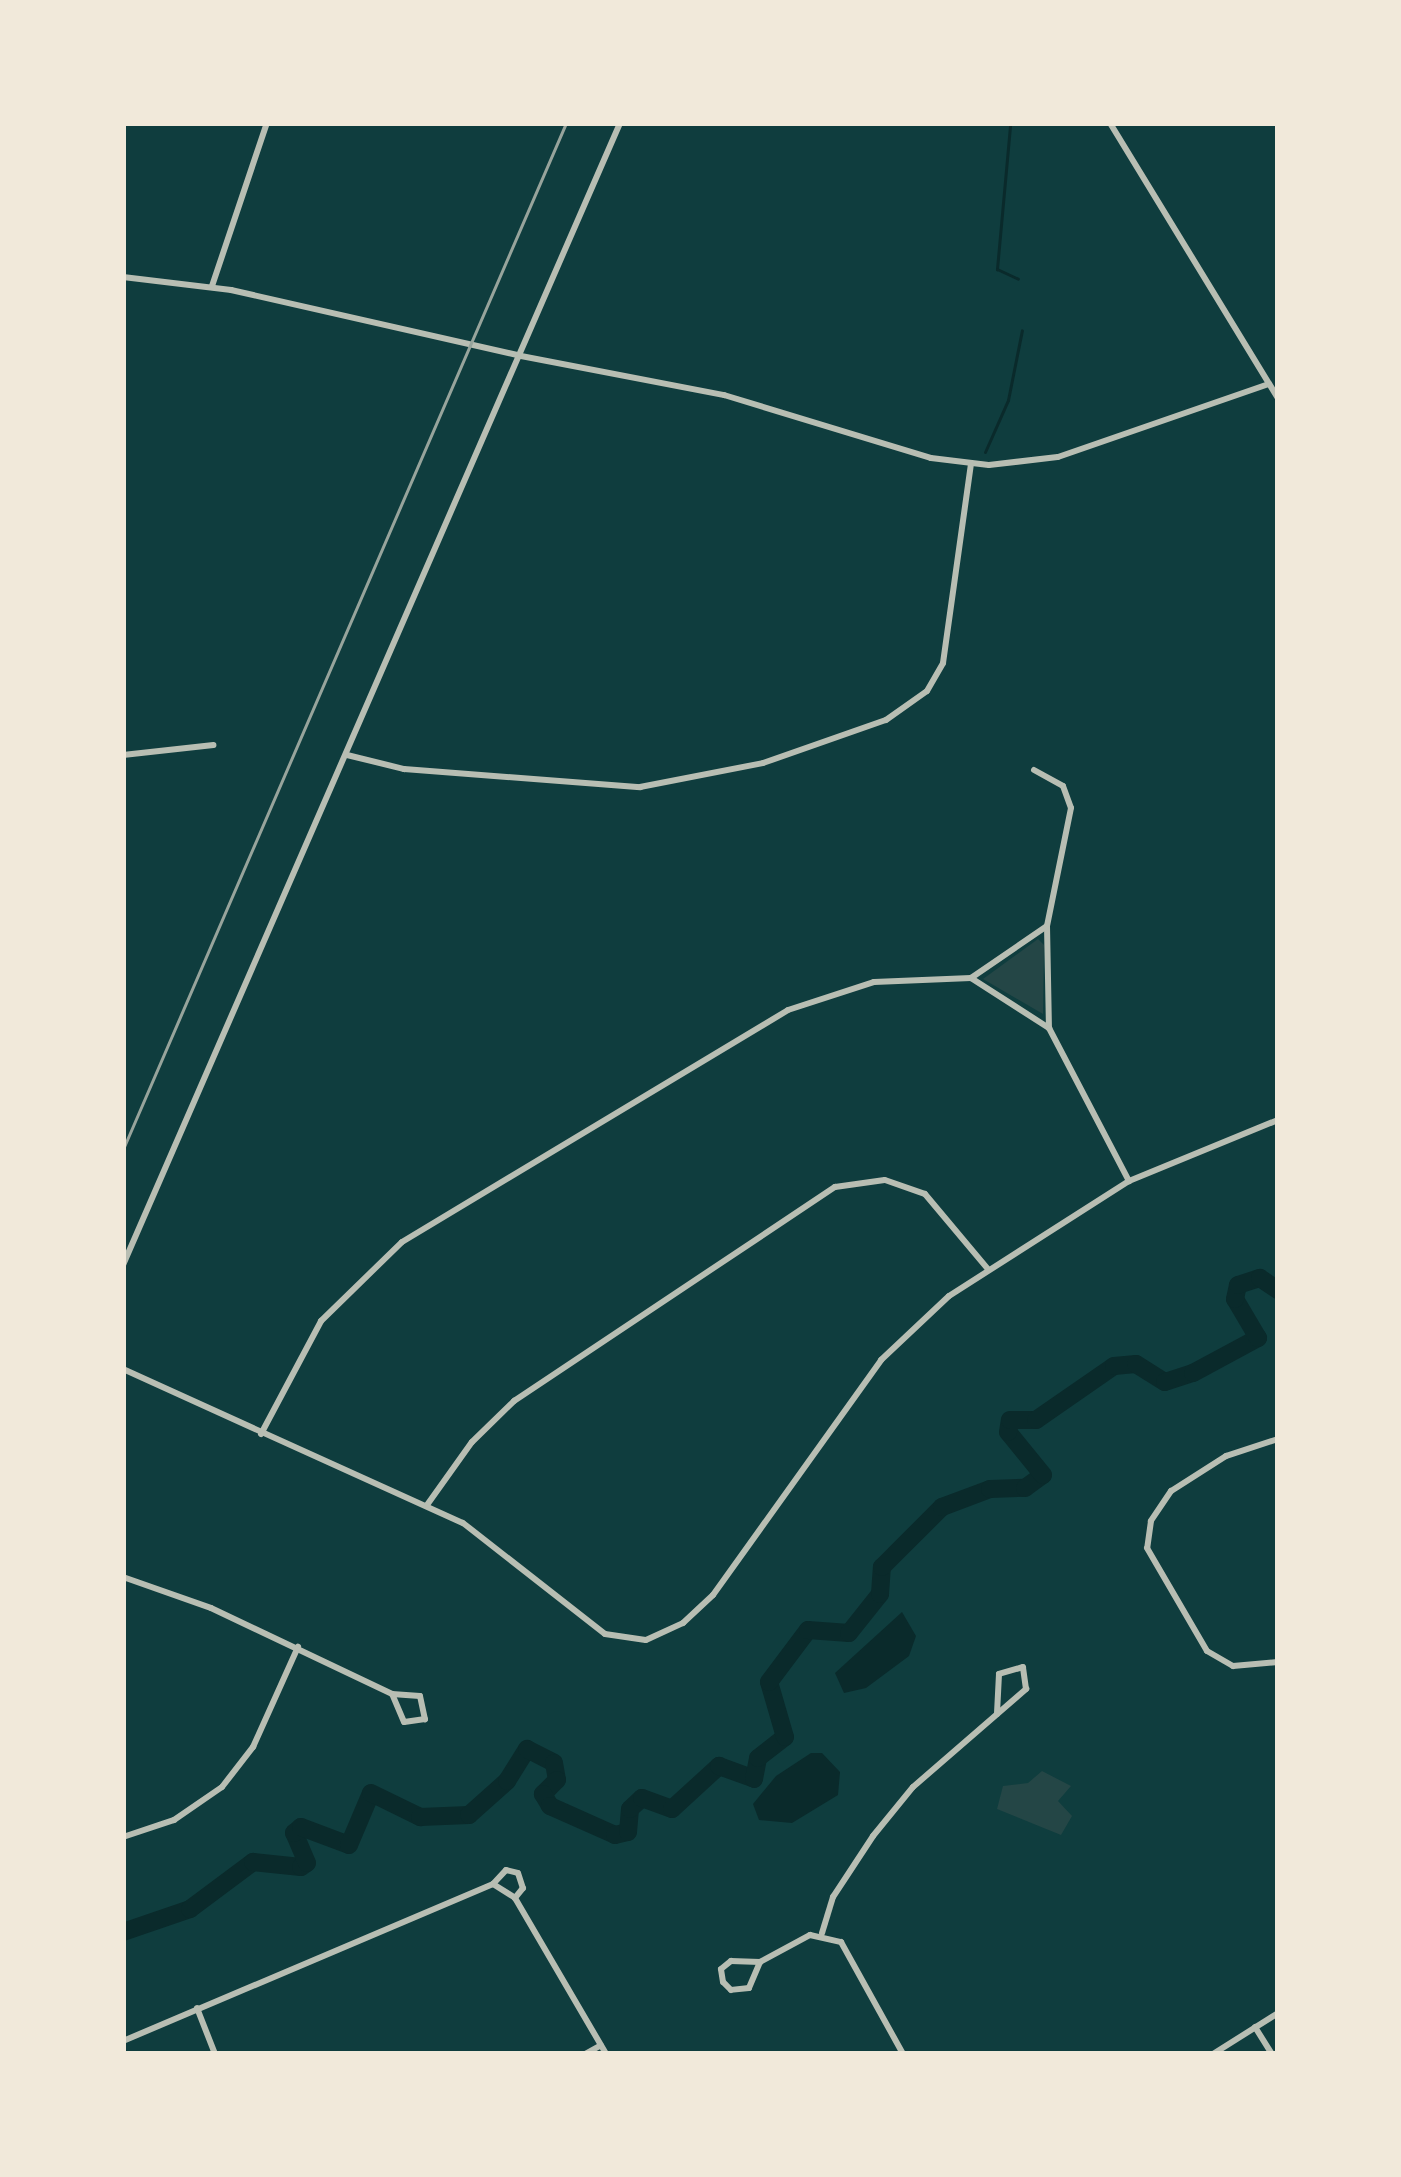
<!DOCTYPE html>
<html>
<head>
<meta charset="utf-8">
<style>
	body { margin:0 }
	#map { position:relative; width:1401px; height:2177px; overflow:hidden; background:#0f3d3e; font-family:Figtree,sans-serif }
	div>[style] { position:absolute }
	.green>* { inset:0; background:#244646 }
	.water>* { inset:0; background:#0a2a2b }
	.stream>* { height:3px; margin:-1.5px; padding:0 1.5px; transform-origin:1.5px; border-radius:1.5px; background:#0a2a2b }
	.river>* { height:18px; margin:-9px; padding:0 9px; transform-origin:9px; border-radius:9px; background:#0a2a2b }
	.minor>* { height:6px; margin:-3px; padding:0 3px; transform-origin:3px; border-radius:3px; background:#b8beb3 }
	.tertiary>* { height:6px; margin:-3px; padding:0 3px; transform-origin:3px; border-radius:3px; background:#b8beb3 }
	.rail>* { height:3px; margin:-1.5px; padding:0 1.5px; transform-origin:1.5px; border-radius:1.5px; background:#97a49c }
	span { translate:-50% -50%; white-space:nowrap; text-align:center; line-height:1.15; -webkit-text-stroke:9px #f1e9da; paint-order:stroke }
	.frame { position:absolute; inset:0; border:126px solid #f1e9da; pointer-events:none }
</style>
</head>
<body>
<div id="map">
	<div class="green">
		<div style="clip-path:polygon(1038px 939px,1044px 945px,1043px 1014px,983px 979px)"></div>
		<div style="clip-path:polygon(1042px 1771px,1071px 1786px,1058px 1801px,1072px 1816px,1061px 1835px,997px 1809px,1003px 1786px,1028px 1783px)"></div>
	</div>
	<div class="water">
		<div style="clip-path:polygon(902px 1612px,916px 1636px,909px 1656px,866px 1688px,844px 1693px,835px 1673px)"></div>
		<div style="clip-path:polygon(811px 1753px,822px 1753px,840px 1772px,838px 1795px,792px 1823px,759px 1820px,753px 1804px,776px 1776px)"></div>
	</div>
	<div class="stream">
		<div style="left:1010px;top:126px;width:144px;rotate:95.2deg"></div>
		<div style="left:997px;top:269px;width:23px;rotate:25deg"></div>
		<div style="left:985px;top:452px;width:57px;rotate:-66.1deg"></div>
		<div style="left:1008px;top:400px;width:71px;rotate:-78.7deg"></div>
	</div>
	<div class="river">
		<div style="left:123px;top:1932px;width:71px;rotate:-18.9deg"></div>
		<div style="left:190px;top:1909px;width:79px;rotate:-36.7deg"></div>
		<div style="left:253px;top:1862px;width:48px;rotate:5.9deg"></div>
		<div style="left:301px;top:1867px;width:7px;rotate:-34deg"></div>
		<div style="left:307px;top:1863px;width:33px;rotate:-113deg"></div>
		<div style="left:294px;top:1833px;width:9px;rotate:-41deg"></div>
		<div style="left:301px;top:1827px;width:51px;rotate:20.6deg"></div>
		<div style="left:349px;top:1845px;width:56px;rotate:-67.1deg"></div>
		<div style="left:371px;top:1793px;width:55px;rotate:26.1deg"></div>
		<div style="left:420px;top:1817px;width:49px;rotate:-2.3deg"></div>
		<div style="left:469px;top:1815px;width:51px;rotate:-41.8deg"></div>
		<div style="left:507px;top:1781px;width:38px;rotate:-58deg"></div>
		<div style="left:527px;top:1749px;width:30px;rotate:27deg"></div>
		<div style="left:554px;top:1763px;width:17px;rotate:80deg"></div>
		<div style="left:557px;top:1780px;width:20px;rotate:135deg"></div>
		<div style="left:543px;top:1794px;width:14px;rotate:60deg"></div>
		<div style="left:550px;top:1806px;width:71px;rotate:24deg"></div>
		<div style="left:615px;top:1835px;width:13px;rotate:-13deg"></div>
		<div style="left:628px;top:1832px;width:23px;rotate:-85deg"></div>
		<div style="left:630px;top:1809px;width:16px;rotate:-43deg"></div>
		<div style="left:642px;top:1798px;width:32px;rotate:20deg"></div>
		<div style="left:672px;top:1809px;width:64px;rotate:-42.5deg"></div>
		<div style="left:719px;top:1766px;width:37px;rotate:20deg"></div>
		<div style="left:754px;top:1779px;width:21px;rotate:-79deg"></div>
		<div style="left:758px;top:1758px;width:34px;rotate:-38deg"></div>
		<div style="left:785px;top:1737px;width:57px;rotate:-106.2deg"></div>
		<div style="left:769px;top:1682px;width:65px;rotate:-53.1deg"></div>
		<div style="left:808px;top:1630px;width:41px;rotate:4.2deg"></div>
		<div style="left:849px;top:1633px;width:50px;rotate:-51.5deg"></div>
		<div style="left:880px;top:1594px;width:27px;rotate:-86deg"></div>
		<div style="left:882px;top:1567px;width:85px;rotate:-45deg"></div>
		<div style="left:942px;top:1507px;width:51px;rotate:-20.6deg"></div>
		<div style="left:990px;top:1489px;width:35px;rotate:-2deg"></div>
		<div style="left:1025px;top:1488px;width:22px;rotate:-36deg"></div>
		<div style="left:1043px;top:1475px;width:55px;rotate:-129.1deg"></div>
		<div style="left:1008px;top:1432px;width:12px;rotate:-81deg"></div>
		<div style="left:1010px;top:1420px;width:26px"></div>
		<div style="left:1036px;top:1420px;width:95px;rotate:-34.7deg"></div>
		<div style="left:1114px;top:1366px;width:22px;rotate:-5deg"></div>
		<div style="left:1136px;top:1364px;width:34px;rotate:32deg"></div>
		<div style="left:1165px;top:1382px;width:29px;rotate:-18deg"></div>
		<div style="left:1193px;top:1373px;width:74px;rotate:-28.3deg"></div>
		<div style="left:1258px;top:1338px;width:45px;rotate:-120.5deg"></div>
		<div style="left:1235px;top:1299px;width:14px;rotate:-78deg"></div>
		<div style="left:1238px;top:1285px;width:23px;rotate:-18deg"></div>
		<div style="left:1260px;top:1278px;width:22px;rotate:34deg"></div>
	</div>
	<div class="minor">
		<div style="left:212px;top:286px;width:172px;rotate:-71.4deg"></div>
		<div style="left:521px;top:356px;width:207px;rotate:10.9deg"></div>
		<div style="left:724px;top:395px;width:216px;rotate:16.9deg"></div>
		<div style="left:931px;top:458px;width:58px;rotate:6.9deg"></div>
		<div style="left:989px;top:465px;width:69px;rotate:-6.6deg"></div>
		<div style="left:1058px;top:457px;width:223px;rotate:-19.1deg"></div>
		<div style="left:123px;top:755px;width:91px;rotate:-6.3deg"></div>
		<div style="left:347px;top:755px;width:59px;rotate:13.8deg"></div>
		<div style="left:404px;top:769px;width:237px;rotate:4.4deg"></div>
		<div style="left:640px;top:787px;width:125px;rotate:-11deg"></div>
		<div style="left:763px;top:763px;width:130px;rotate:-19.3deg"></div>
		<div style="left:886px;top:720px;width:50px;rotate:-35.3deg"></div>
		<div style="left:927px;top:691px;width:32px;rotate:-60deg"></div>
		<div style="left:943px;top:663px;width:200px;rotate:-82deg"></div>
		<div style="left:1034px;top:770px;width:33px;rotate:29deg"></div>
		<div style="left:1063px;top:786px;width:23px;rotate:70deg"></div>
		<div style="left:1071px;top:808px;width:120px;rotate:101.5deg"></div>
		<div style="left:1047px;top:926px;width:102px;rotate:88.9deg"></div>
		<div style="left:971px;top:978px;width:93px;rotate:32.7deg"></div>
		<div style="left:1049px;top:1028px;width:173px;rotate:62.4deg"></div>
		<div style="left:123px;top:1369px;width:373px;rotate:24.4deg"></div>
		<div style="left:463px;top:1523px;width:180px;rotate:38deg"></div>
		<div style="left:605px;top:1634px;width:41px;rotate:8.3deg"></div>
		<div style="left:646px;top:1640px;width:41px;rotate:-24.7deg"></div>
		<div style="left:683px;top:1623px;width:41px;rotate:-43deg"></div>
		<div style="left:713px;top:1595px;width:289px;rotate:-54.4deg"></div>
		<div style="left:881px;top:1360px;width:93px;rotate:-43.3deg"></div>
		<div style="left:949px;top:1296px;width:214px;rotate:-32.6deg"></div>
		<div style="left:1129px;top:1181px;width:161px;rotate:-22.3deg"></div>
		<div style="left:261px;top:1434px;width:128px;rotate:-62deg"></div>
		<div style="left:321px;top:1321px;width:113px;rotate:-44.3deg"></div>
		<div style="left:402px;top:1242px;width:450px;rotate:-31deg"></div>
		<div style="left:788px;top:1010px;width:90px;rotate:-18deg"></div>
		<div style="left:874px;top:982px;width:97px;rotate:-2.4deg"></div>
		<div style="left:971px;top:978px;width:92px;rotate:-34.4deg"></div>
		<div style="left:1278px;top:1439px;width:55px;rotate:161.9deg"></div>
		<div style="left:1226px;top:1456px;width:65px;rotate:147.5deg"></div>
		<div style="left:1171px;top:1491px;width:36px;rotate:124deg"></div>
		<div style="left:1151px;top:1521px;width:27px;rotate:98deg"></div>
		<div style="left:1147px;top:1548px;width:119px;rotate:59.8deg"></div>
		<div style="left:1207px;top:1651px;width:30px;rotate:30deg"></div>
		<div style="left:1233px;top:1666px;width:45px;rotate:-5.1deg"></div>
		<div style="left:427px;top:1505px;width:77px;rotate:-54.5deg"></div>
		<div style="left:472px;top:1442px;width:59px;rotate:-44.3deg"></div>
		<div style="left:514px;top:1401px;width:386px;rotate:-33.7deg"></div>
		<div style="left:835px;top:1187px;width:50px;rotate:-8deg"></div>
		<div style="left:885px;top:1180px;width:42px;rotate:19.3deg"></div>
		<div style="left:925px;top:1194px;width:97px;rotate:50deg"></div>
		<div style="left:123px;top:1577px;width:93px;rotate:19.4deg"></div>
		<div style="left:211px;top:1608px;width:200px;rotate:25.4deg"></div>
		<div style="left:392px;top:1694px;width:28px;rotate:4deg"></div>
		<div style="left:420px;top:1696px;width:24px;rotate:78deg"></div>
		<div style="left:425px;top:1719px;width:21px;rotate:172deg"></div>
		<div style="left:404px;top:1722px;width:30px;rotate:-113deg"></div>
		<div style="left:123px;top:1837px;width:54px;rotate:-18.4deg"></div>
		<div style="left:174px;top:1820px;width:58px;rotate:-34.5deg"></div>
		<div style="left:222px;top:1787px;width:51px;rotate:-52.2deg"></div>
		<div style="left:253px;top:1747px;width:110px;rotate:-65.8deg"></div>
		<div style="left:493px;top:1884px;width:26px;rotate:32deg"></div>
		<div style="left:515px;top:1898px;width:181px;rotate:59.7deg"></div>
		<div style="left:493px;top:1884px;width:19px;rotate:-47deg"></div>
		<div style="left:506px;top:1870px;width:12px;rotate:14deg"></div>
		<div style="left:518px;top:1873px;width:16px;rotate:72deg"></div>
		<div style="left:523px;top:1888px;width:13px;rotate:129deg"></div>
		<div style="left:822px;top:1933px;width:38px;rotate:-73deg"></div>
		<div style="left:833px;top:1897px;width:73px;rotate:-56.7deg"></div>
		<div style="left:873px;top:1836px;width:63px;rotate:-50.8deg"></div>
		<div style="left:913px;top:1787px;width:150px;rotate:-40.9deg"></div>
		<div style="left:1026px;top:1689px;width:22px;rotate:-98deg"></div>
		<div style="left:1023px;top:1667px;width:25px;rotate:164deg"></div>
		<div style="left:999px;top:1674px;width:40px;rotate:92.9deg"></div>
		<div style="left:760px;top:1962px;width:28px;rotate:113deg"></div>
		<div style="left:749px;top:1988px;width:18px;rotate:174deg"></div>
		<div style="left:731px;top:1990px;width:11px;rotate:-135deg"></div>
		<div style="left:723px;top:1982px;width:13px;rotate:-99deg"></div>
		<div style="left:721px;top:1969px;width:13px;rotate:-39deg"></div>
		<div style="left:731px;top:1961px;width:29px;rotate:2deg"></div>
		<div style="left:760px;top:1962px;width:57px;rotate:-28.4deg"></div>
		<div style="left:810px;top:1935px;width:32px;rotate:13deg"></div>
		<div style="left:841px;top:1942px;width:128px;rotate:61deg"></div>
		<div style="left:197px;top:2008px;width:49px;rotate:68.6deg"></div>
		<div style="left:1255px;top:2027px;width:32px;rotate:58deg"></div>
		<div style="left:123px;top:2041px;width:402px;rotate:-23deg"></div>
		<div style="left:585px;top:2054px;width:18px;rotate:-29deg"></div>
	</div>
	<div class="tertiary">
		<div style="left:1110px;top:123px;width:322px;rotate:58.6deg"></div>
		<div style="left:123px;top:277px;width:109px;rotate:6.9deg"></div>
		<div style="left:231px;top:290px;width:297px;rotate:12.8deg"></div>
		<div style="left:123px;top:1265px;width:1245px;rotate:-66.48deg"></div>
		<div style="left:1213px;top:2054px;width:77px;rotate:-32.2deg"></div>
	</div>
	<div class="rail">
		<div style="left:123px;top:1149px;width:1118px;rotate:-66.65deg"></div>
	</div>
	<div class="frame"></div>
</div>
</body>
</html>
